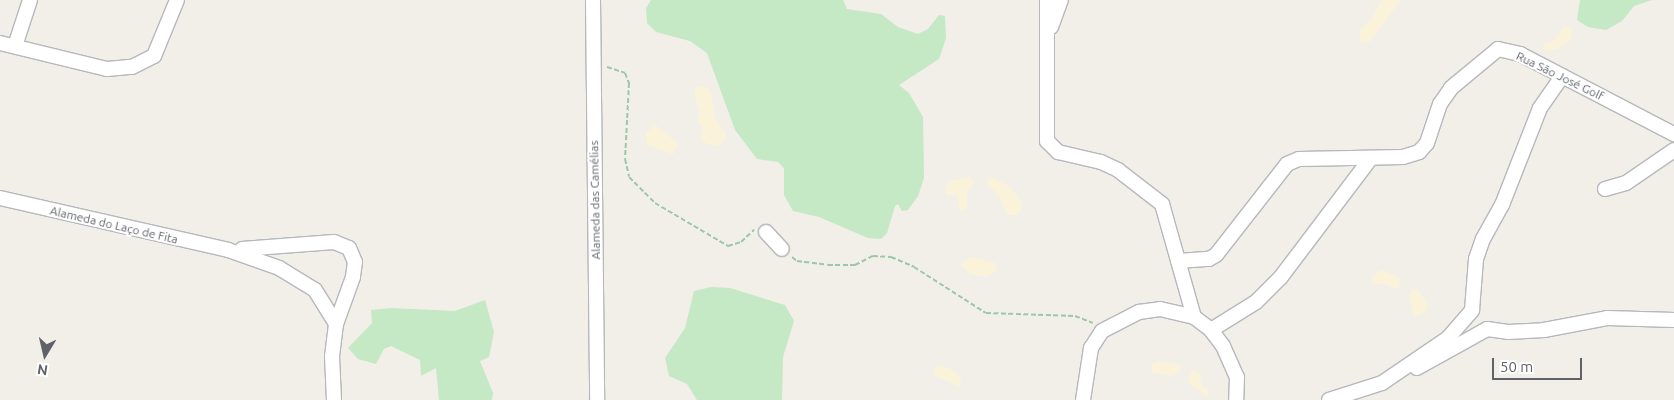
<!DOCTYPE html>
<html>
<head>
<meta charset="utf-8">
<style>
	body { margin:0 }
	#map { position:relative; width:1674px; height:400px; overflow:hidden; background:#f1efe8; font-family:Ubuntu,sans-serif }
	div>[style] { position:absolute }
	.green>* { inset:0; background:#c5e8c5 }
	.sand>* { inset:0; background:#fbf3d9 }
	.path>* { height:2px; margin-top:-1px; transform-origin:0; background:repeating-linear-gradient(90deg,#9cc7a9 0 5px,transparent 0 7.5px) }
	.roads { filter:drop-shadow(1px 0 #b5b8bc) drop-shadow(-1px 0 #b5b8bc) drop-shadow(0 1px #b5b8bc) drop-shadow(0 -1px #b5b8bc) }
	.street>* { height:14px; margin:-7px; padding:0 7px; transform-origin:7px; border-radius:7px; background:#fff }
	span { translate:-50% -50%; white-space:nowrap; text-align:center; line-height:1.15; -webkit-text-stroke:4px #fff; paint-order:stroke }
	.street-label { font-size:12px; color:#5f6368 }
	.north { position:absolute; left:20px; top:330px; width:50px; height:50px; -webkit-text-stroke:4px #fff; paint-order:stroke; rotate:189deg; font-size:14px; font-weight:700; line-height:20px; text-align:center; color:#5f6368 }
	.north::after { content:''; display:block; margin:auto; width:18px; height:22px; background:#5f6368; clip-path:polygon(50% 0,100% 100%,50% 72%,0 100%) }
	.scale { position:absolute; left:1492px; top:358px; width:90px; height:22px; box-sizing:border-box; border:2px solid #5f6368; border-top:0; padding-left:6px; font-size:15px; line-height:18px; white-space:nowrap; color:#5f6368; -webkit-text-stroke:4px #fff; paint-order:stroke }
</style>
</head>
<body>
<div id="map">
	<div class="green">
		<div style="clip-path:polygon(651px 0,843px 0,847px 9px,881px 14px,898px 27px,918px 34px,928px 29px,939px 15px,945px 16px,946px 38px,939px 59px,899px 85px,909px 93px,923px 117px,924px 178px,918px 196px,908px 210px,902px 211px,898px 204px,895px 206px,887px 233px,881px 239px,868px 238px,819px 217px,793px 211px,784px 195px,784px 168px,778px 162px,757px 159px,735px 130px,707px 53px,690px 41px,656px 32px,647px 23px,646px 8px)"></div>
		<div style="clip-path:polygon(1580px 0,1652px 0,1634px 6px,1622px 21px,1606px 30px,1588px 27px,1577px 20px)"></div>
		<div style="clip-path:polygon(711px 287px,730px 288px,785px 305px,794px 321px,783px 357px,782px 400px,697px 400px,687px 384px,669px 376px,665px 358px,685px 328px,694px 291px)"></div>
		<div style="clip-path:polygon(485px 300px,494px 332px,489px 357px,480px 361px,493px 393px,492px 400px,439px 400px,436px 368px,421px 376px,420px 360px,391px 346px,384px 349px,376px 364px,358px 359px,348px 348px,372px 323px,371px 310px,391px 308px,455px 311px)"></div>
	</div>
	<div class="sand">
		<div style="clip-path:polygon(1381px 0,1401px 0,1369px 42px,1361px 43px,1359px 31px,1373px 17px)"></div>
		<div style="clip-path:polygon(1565px 25px,1572px 28px,1571px 39px,1558px 49px,1544px 51px,1545px 44px,1556px 38px)"></div>
		<div style="clip-path:polygon(702px 86px,710px 89px,716px 121px,726px 133px,725px 141px,718px 146px,707px 144px,701px 138px,703px 127px,698px 120px,700px 112px,694px 92px,695px 88px)"></div>
		<div style="clip-path:polygon(655px 125px,678px 143px,673px 154px,647px 145px,646px 133px)"></div>
		<div style="clip-path:polygon(970px 177px,975px 182px,967px 192px,967px 208px,960px 211px,957px 195px,946px 195px,946px 187px,951px 181px)"></div>
		<div style="clip-path:polygon(991px 177px,1009px 186px,1021px 201px,1022px 208px,1017px 215px,1007px 215px,1001px 199px,987px 183px)"></div>
		<div style="clip-path:polygon(971px 257px,995px 263px,997px 270px,987px 277px,969px 273px,961px 264px)"></div>
		<div style="clip-path:polygon(1382px 270px,1400px 279px,1399px 287px,1396px 289px,1384px 284px,1372px 284px,1372px 276px)"></div>
		<div style="clip-path:polygon(1413px 289px,1417px 289px,1428px 304px,1426px 311px,1414px 317px,1409px 295px)"></div>
		<div style="clip-path:polygon(1159px 361px,1181px 365px,1179px 373px,1171px 376px,1152px 372px,1152px 364px)"></div>
		<div style="clip-path:polygon(938px 365px,953px 370px,961px 379px,961px 387px,934px 375px,933px 371px)"></div>
		<div style="clip-path:polygon(1192px 371px,1200px 374px,1202px 386px,1209px 390px,1208px 397px,1188px 382px)"></div>
	</div>
	<div class="path">
		<div style="left:607px;top:67px;width:19px;rotate:18deg"></div>
		<div style="left:625px;top:73px;width:11px;rotate:68deg"></div>
		<div style="left:629px;top:83px;width:76px;rotate:93deg"></div>
		<div style="left:625px;top:159px;width:18px;rotate:77deg"></div>
		<div style="left:629px;top:177px;width:37px;rotate:45deg"></div>
		<div style="left:655px;top:203px;width:85px;rotate:30.5deg"></div>
		<div style="left:728px;top:246px;width:14px;rotate:-17deg"></div>
		<div style="left:741px;top:242px;width:18px;rotate:-43deg"></div>
		<div style="left:792px;top:257px;width:6px;rotate:39deg"></div>
		<div style="left:797px;top:261px;width:31px;rotate:7deg"></div>
		<div style="left:828px;top:265px;width:27px"></div>
		<div style="left:855px;top:265px;width:20px;rotate:-27deg"></div>
		<div style="left:873px;top:256px;width:18px;rotate:3deg"></div>
		<div style="left:891px;top:257px;width:25px;rotate:23deg"></div>
		<div style="left:914px;top:267px;width:85px;rotate:32.6deg"></div>
		<div style="left:986px;top:313px;width:89px;rotate:1.9deg"></div>
		<div style="left:1075px;top:316px;width:19px;rotate:21deg"></div>
	</div>
	<div class="roads">
		<div class="street">
			<div style="left:593px;top:0;width:400px;rotate:89.4deg"></div>
			<div style="left:1047px;top:0;width:141px;rotate:90deg"></div>
			<div style="left:1047px;top:141px;width:16px;rotate:45deg"></div>
			<div style="left:1058px;top:152px;width:44px;rotate:13.1deg"></div>
			<div style="left:1101px;top:162px;width:19px;rotate:25deg"></div>
			<div style="left:1118px;top:170px;width:56px;rotate:37.7deg"></div>
			<div style="left:1162px;top:204px;width:117px;rotate:74.2deg"></div>
			<div style="left:1051px;top:27px;width:29px;rotate:-70deg"></div>
			<div style="left:0;top:43px;width:110px;rotate:13.7deg"></div>
			<div style="left:107px;top:69px;width:25px;rotate:-5deg"></div>
			<div style="left:132px;top:67px;width:25px;rotate:-27deg"></div>
			<div style="left:154px;top:56px;width:61px;rotate:-67.7deg"></div>
			<div style="left:15px;top:46px;width:48px;rotate:-71.9deg"></div>
			<div style="left:1605px;top:189px;width:22px;rotate:-16deg"></div>
			<div style="left:1626px;top:183px;width:58px;rotate:-34.5deg"></div>
			<div style="left:0;top:198px;width:234px;rotate:12.8deg"></div>
			<div style="left:228px;top:250px;width:54px;rotate:19.4deg"></div>
			<div style="left:279px;top:268px;width:42px;rotate:31.4deg"></div>
			<div style="left:315px;top:290px;width:40px;rotate:58deg"></div>
			<div style="left:336px;top:324px;width:32px;rotate:97deg"></div>
			<div style="left:332px;top:356px;width:44px;rotate:87.4deg"></div>
			<div style="left:766px;top:232px;width:23px;rotate:47deg"></div>
			<div style="left:242px;top:249px;width:92px;rotate:-4.4deg"></div>
			<div style="left:334px;top:242px;width:16px;rotate:22deg"></div>
			<div style="left:349px;top:248px;width:15px;rotate:67deg"></div>
			<div style="left:355px;top:262px;width:15px;rotate:98deg"></div>
			<div style="left:353px;top:277px;width:50px;rotate:109.9deg"></div>
			<div style="left:1178px;top:261px;width:31px;rotate:-4deg"></div>
			<div style="left:1209px;top:259px;width:8px;rotate:-30deg"></div>
			<div style="left:1216px;top:255px;width:115px;rotate:-52deg"></div>
			<div style="left:1287px;top:164px;width:13px;rotate:-23deg"></div>
			<div style="left:1299px;top:159px;width:104px;rotate:-1.1deg"></div>
			<div style="left:1403px;top:157px;width:17px;rotate:-17deg"></div>
			<div style="left:1419px;top:152px;width:12px;rotate:-48deg"></div>
			<div style="left:1427px;top:143px;width:41px;rotate:-71.6deg"></div>
			<div style="left:1440px;top:104px;width:19px;rotate:-55deg"></div>
			<div style="left:1451px;top:88px;width:61px;rotate:-39.7deg"></div>
			<div style="left:1498px;top:49px;width:23px;rotate:13deg"></div>
			<div style="left:1520px;top:54px;width:174px;rotate:27.5deg"></div>
			<div style="left:1211px;top:330px;width:53px;rotate:-31.9deg"></div>
			<div style="left:1256px;top:302px;width:35px;rotate:-45deg"></div>
			<div style="left:1281px;top:277px;width:149px;rotate:-52.9deg"></div>
			<div style="left:1417px;top:368px;width:80px;rotate:-29.1deg"></div>
			<div style="left:1487px;top:329px;width:21px;rotate:8deg"></div>
			<div style="left:1508px;top:332px;width:36px;rotate:-3deg"></div>
			<div style="left:1544px;top:330px;width:64px;rotate:-10.8deg"></div>
			<div style="left:1607px;top:318px;width:67px;rotate:1.7deg"></div>
			<div style="left:1083px;top:400px;width:53px;rotate:-81.3deg"></div>
			<div style="left:1091px;top:348px;width:20px;rotate:-57deg"></div>
			<div style="left:1102px;top:331px;width:42px;rotate:-27.2deg"></div>
			<div style="left:1139px;top:312px;width:21px;rotate:-8deg"></div>
			<div style="left:1160px;top:309px;width:35px;rotate:13deg"></div>
			<div style="left:1194px;top:317px;width:21px;rotate:37deg"></div>
			<div style="left:1211px;top:330px;width:20px;rotate:53deg"></div>
			<div style="left:1223px;top:346px;width:34px;rotate:66deg"></div>
			<div style="left:1237px;top:377px;width:23px;rotate:92deg"></div>
			<div style="left:1329px;top:400px;width:56px;rotate:-17.8deg"></div>
			<div style="left:1382px;top:383px;width:80px;rotate:-34.3deg"></div>
			<div style="left:1448px;top:338px;width:37px;rotate:-49deg"></div>
			<div style="left:1472px;top:310px;width:51px;rotate:-85.5deg"></div>
			<div style="left:1476px;top:259px;width:21px;rotate:-71deg"></div>
			<div style="left:1483px;top:239px;width:39px;rotate:-61deg"></div>
			<div style="left:1502px;top:205px;width:104px;rotate:-68.6deg"></div>
			<div style="left:1540px;top:108px;width:39px;rotate:-55deg"></div>
		</div>
	</div>
	<div class="street-label">
		<span style="left:1560px;top:76px;rotate:26deg">Rua São José Golf</span>
		<span style="left:595px;top:200px;rotate:-91deg">Alameda das Camélias</span>
		<span style="left:114px;top:225px;rotate:13deg">Alameda do Laço de Fita</span>
	</div>
	<div class="north">N</div>
	<div class="scale">50 m</div>
</div>
</body>
</html>
